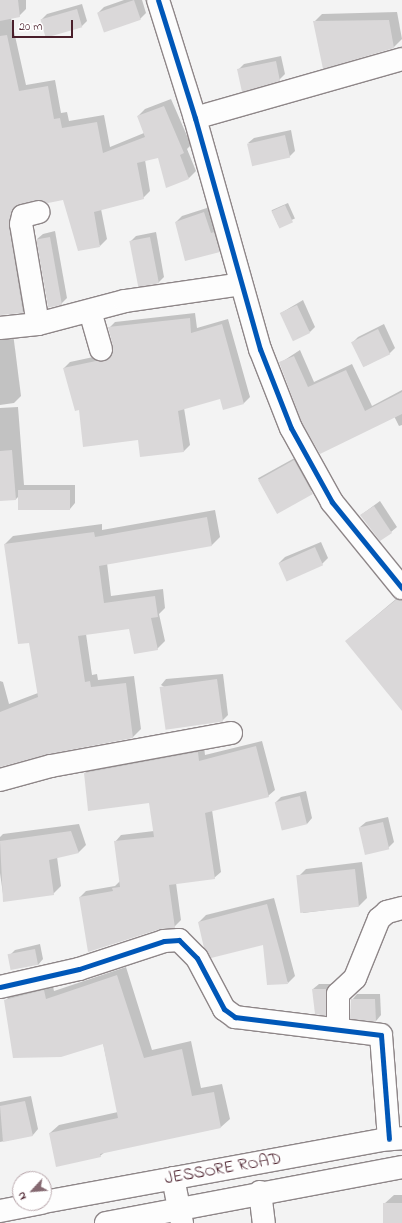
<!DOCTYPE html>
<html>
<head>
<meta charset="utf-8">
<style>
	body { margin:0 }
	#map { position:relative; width:402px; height:1223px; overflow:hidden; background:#f3f3f3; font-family:"Indie Flower",sans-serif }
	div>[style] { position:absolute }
	.shadow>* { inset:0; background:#0003; transform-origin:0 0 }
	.building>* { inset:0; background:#dad8d9; transform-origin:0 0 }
	.roads { filter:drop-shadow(1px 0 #8e8688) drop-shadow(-1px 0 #8e8688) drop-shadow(0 1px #8e8688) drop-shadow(0 -1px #8e8688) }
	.minor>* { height:22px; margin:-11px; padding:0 11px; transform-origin:11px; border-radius:11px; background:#fdfdfd }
	.major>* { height:22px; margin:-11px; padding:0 11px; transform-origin:11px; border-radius:11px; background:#fdfdfd }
	.cycleway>* { height:5px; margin:-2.5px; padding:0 2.5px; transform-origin:2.5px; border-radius:2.5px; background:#0057b8 }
	span { translate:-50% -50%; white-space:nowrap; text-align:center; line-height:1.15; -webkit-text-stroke:3px #fff; paint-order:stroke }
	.street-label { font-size:17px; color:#4a1f2b }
	.north { position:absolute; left:12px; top:1171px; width:40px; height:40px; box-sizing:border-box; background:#fff; border:1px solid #b7a5aa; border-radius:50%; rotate:244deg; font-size:11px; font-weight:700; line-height:16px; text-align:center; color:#4a1f2b }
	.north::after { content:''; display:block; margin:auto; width:14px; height:18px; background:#856971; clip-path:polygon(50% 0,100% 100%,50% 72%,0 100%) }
	.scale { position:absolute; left:12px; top:20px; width:61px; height:18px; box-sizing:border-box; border:2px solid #4a1f2b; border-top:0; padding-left:5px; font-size:12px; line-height:14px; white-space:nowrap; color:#4a1f2b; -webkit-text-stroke:3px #fff; paint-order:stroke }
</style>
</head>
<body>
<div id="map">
	<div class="shadow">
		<div style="clip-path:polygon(0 0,26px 0,26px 9px,19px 16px,11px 18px,26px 85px,55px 80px,61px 113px,67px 112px,69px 121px,104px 115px,110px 147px,144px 133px,138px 116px,145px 109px,171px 99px,191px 145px,187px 149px,196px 171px,189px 178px,159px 157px,145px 160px,150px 191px,143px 198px,101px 209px,107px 239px,100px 246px,64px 199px,36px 199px,19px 205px,15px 218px,30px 305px,23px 312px,0 314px)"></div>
		<div style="clip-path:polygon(124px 0,142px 0,146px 13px,140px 19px,98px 13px,104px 7px)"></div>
		<div style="clip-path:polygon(82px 4px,87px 21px,81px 27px,41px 20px,47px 14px)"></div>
		<div style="clip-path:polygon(397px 12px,402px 39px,394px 47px,314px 22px,322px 14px)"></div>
		<div style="clip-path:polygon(281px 56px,285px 74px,279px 80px,239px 69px,244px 64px)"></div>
		<div style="clip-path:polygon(291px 130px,295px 151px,290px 156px,248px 143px,254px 138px)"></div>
		<div style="left:288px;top:203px;width:17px;height:18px;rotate:66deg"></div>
		<div style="clip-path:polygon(210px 207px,225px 245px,219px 251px,176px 222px,182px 216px)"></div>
		<div style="clip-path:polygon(55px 231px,67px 298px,61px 304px,37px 239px,43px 234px)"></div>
		<div style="clip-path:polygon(156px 232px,164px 277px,158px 283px,130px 242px,136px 236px)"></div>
		<div style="clip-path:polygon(303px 300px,315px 327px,310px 332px,281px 313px)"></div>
		<div style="clip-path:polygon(195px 313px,197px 328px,228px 319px,250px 397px,244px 403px,224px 409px,221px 397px,184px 408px,190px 445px,184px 451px,138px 439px,80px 409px,64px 368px,70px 362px,112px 353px,114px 346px,109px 328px,115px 322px)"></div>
		<div style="clip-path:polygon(384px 324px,395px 348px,390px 353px,365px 366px,353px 342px,358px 337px)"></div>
		<div style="clip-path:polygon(0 331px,13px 333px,21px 396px,14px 403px,0 405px)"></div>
		<div style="clip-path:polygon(300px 350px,314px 382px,352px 364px,372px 406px,402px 390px,402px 425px,399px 426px,394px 416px,320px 453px,280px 363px)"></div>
		<div style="clip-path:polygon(18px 407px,24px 485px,75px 485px,75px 503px,70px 509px,19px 496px,16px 499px,0 500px,0 408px)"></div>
		<div style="left:300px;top:455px;width:37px;height:48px;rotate:61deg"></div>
		<div style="clip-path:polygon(380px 501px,397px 527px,391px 532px,361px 515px)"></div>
		<div style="clip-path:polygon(215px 510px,220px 537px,212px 545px,107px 563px,111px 596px,163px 589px,165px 608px,159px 614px,165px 641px,157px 649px,129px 628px,86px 634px,92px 675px,97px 674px,98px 680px,134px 676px,141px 729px,133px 737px,29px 757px,0 766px,0 681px,3px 682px,9px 704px,38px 693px,30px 641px,5px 544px,13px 536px,102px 524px,102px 530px)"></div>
		<div style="clip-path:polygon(321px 542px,328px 558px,322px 564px,279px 563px,285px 557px)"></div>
		<div style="clip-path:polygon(402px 594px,402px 709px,346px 641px)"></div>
		<div style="clip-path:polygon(223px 674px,228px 715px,222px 721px,161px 685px,166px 679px)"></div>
		<div style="clip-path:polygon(262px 741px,275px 790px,268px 796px,212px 810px,221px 872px,214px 878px,176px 883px,181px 920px,174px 927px,80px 897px,86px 891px,115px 886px,120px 881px,115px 842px,121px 835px,154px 831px,150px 802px,85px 773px,91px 767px,204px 746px,205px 755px)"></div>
		<div style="clip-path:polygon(306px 791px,312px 818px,307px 824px,276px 802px,281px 797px)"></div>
		<div style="clip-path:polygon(388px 817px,394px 842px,388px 848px,360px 827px,366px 822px)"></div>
		<div style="clip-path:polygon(79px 824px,86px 845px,79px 852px,57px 857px,61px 886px,53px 894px,4px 901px,0 873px,0 837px,3px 834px)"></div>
		<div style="clip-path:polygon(362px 862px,367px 898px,359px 906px,303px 913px,298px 877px,306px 869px)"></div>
		<div style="clip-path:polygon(274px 898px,295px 976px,288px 983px,264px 943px,199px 922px,206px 915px)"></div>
		<div style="clip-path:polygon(40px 944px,43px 959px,38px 965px,9px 956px,15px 950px)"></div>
		<div style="clip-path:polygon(126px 967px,152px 1050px,191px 1041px,201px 1088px,222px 1084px,230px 1119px,221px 1127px,105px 1152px,100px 1156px,50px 1133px,59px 1125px,118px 1112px,103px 1043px,5px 1001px,14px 992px,52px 982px,54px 991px)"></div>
		<div style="clip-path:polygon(319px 984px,332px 984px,331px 1009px,325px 1015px,313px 989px)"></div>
		<div style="clip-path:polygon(357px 994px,380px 994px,381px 1015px,376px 1021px,352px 1000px)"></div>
		<div style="clip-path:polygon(31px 1096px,38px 1129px,33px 1135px,0 1142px,0 1102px)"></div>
		<div style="clip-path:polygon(394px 1195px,402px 1195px,402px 1223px,385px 1223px,384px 1204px)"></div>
	</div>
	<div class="building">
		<div style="clip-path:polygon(0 0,18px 0,20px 17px,0 21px)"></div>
		<div style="left:134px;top:0;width:21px;height:39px;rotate:71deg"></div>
		<div style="left:77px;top:9px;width:19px;height:38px;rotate:74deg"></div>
		<div style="clip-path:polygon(389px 20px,394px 48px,323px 69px,313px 21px)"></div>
		<div style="clip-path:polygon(7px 35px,19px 91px,48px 86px,54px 119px,60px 118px,62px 128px,97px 122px,103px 153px,145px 137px,137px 116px,164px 106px,184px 153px,180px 155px,189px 179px,166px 188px,158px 158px,137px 163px,144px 199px,94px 212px,100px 247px,78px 251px,63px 200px,48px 203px,36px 200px,14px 207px,9px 226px,23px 313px,0 315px,0 36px)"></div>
		<div style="clip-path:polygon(276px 61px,280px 81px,242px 92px,237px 69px)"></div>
		<div style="left:285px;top:135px;width:23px;height:39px;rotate:77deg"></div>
		<div style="left:285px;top:205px;width:19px;height:15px;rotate:65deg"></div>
		<div style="clip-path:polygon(204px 212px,211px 233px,214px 232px,220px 252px,185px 261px,175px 222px)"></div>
		<div style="left:50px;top:237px;width:69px;height:14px;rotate:80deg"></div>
		<div style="left:150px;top:237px;width:47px;height:21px;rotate:79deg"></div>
		<div style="left:297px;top:305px;width:31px;height:19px;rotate:65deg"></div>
		<div style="clip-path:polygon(190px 318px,191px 333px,222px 324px,244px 404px,223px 410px,220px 399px,178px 411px,184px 452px,140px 457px,138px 440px,83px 447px,79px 410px,75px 411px,63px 368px,110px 358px,113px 346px,108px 327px)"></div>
		<div style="left:378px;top:329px;width:28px;height:30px;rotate:64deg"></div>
		<div style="clip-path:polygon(294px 356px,308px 387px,346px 370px,365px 411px,402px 392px,402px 414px,320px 454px,302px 423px,279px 362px)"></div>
		<div style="clip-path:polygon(12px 450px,16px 500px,0 501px,0 451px)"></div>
		<div style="left:294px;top:460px;width:39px;height:41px;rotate:61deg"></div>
		<div style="left:18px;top:490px;width:52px;height:20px"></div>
		<div style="clip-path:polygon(374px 506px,392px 533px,380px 541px,360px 515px)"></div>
		<div style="clip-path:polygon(207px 517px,212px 546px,99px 566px,104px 603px,155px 596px,158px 617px,151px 618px,158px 650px,134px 654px,129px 629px,78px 636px,85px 682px,90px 681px,91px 687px,126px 683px,133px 738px,49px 754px,0 767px,0 712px,38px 697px,29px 643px,18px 644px,4px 544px,94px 532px,95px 537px)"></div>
		<div style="left:315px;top:547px;width:20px;height:40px;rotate:66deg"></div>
		<div style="clip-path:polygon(397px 599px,402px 600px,402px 711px,345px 641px)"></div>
		<div style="left:217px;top:679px;width:43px;height:58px;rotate:82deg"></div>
		<div style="clip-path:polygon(256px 746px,269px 797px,205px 813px,215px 879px,169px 885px,175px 928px,160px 929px,88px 952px,79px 897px,113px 891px,112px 888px,120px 887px,114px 841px,154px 837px,149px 803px,88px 811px,84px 773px,198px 752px,199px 761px)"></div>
		<div style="left:300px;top:796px;width:29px;height:26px;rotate:76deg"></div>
		<div style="left:383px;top:822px;width:28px;height:25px;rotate:77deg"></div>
		<div style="clip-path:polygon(71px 831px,79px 853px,49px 860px,54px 895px,3px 902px,0 841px)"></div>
		<div style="left:355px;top:869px;width:38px;height:59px;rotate:84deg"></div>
		<div style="clip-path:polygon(267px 904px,281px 955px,288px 984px,267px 985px,263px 945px,211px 958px,204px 948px,198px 922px)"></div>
		<div style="left:35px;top:949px;width:16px;height:28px;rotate:79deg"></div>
		<div style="clip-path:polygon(117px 975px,144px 1058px,182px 1049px,192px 1096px,214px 1092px,221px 1128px,100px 1154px,101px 1157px,56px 1167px,49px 1133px,118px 1118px,103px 1044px,61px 1057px,13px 1058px,4px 1000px,44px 990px,46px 999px)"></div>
		<div style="clip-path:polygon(312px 989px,326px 989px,326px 1016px,315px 1014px)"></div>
		<div style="clip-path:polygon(351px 999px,375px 999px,376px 1022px,350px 1019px)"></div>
		<div style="clip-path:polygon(25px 1101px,33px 1136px,3px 1142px,0 1106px)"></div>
		<div style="left:402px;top:1203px;width:20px;height:19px;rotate:90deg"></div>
	</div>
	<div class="roads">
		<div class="minor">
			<div style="left:158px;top:0;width:124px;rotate:72.6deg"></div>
			<div style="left:195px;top:118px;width:240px;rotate:74.3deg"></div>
			<div style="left:260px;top:349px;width:85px;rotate:68.6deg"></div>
			<div style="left:291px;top:428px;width:85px;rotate:61deg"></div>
			<div style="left:332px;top:502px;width:111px;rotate:50.9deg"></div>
			<div style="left:195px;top:118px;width:215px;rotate:-15.9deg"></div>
			<div style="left:90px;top:311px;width:40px;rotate:74deg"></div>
			<div style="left:38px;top:324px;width:101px;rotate:-99.6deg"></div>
			<div style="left:21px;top:224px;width:8px;rotate:-76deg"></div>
			<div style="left:23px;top:216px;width:16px;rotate:-14deg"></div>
			<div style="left:0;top:328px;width:38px;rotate:-6deg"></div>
			<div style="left:38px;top:324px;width:90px;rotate:-14.8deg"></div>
			<div style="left:125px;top:301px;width:117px;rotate:-8.3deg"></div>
			<div style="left:0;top:780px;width:53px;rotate:-15.4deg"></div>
			<div style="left:51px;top:766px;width:183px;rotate:-10.4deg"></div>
			<div style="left:0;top:987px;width:81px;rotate:-12.8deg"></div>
			<div style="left:79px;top:969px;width:89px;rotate:-18.2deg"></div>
			<div style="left:164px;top:941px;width:15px;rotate:-4deg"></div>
			<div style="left:179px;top:940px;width:25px;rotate:45deg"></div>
			<div style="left:197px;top:958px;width:58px;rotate:62.1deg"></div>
			<div style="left:224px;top:1009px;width:14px;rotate:36deg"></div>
			<div style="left:235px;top:1017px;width:147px;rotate:7deg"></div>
			<div style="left:381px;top:1035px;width:104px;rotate:85.6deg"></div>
			<div style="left:338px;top:1029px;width:35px;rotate:-90deg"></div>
			<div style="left:338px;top:994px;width:23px;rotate:-43deg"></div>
			<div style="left:355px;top:978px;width:64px;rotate:-67.9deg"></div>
			<div style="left:379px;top:919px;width:11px;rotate:-41deg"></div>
			<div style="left:387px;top:912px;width:16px;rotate:-15deg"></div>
			<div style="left:173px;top:1178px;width:46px;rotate:78.7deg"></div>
			<div style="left:260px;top:1192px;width:31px;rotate:83deg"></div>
		</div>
		<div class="major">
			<div style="left:44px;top:1202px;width:343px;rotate:-10.4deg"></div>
			<div style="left:381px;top:1140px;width:21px;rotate:-5deg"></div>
			<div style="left:0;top:1211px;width:42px;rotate:-11deg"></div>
			<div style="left:106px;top:1223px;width:301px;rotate:-10.7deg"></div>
		</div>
	</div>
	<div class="cycleway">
		<div style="left:158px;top:0;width:124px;rotate:72.6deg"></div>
		<div style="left:195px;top:118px;width:240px;rotate:74.3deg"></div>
		<div style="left:260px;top:349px;width:85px;rotate:68.6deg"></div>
		<div style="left:291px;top:428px;width:85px;rotate:61deg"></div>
		<div style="left:332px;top:502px;width:111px;rotate:50.9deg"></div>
		<div style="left:0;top:987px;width:81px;rotate:-12.8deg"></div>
		<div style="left:79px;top:969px;width:89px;rotate:-18.2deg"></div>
		<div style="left:164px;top:941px;width:15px;rotate:-4deg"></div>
		<div style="left:179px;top:940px;width:25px;rotate:45deg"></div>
		<div style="left:197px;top:958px;width:58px;rotate:62.1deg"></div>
		<div style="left:224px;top:1009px;width:14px;rotate:36deg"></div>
		<div style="left:235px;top:1017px;width:147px;rotate:7deg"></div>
		<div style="left:381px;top:1035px;width:104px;rotate:85.6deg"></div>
	</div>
	<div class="street-label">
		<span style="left:223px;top:1169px;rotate:-10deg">JESSORE ROAD</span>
	</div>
	<div class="north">N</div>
	<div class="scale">20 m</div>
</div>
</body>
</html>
